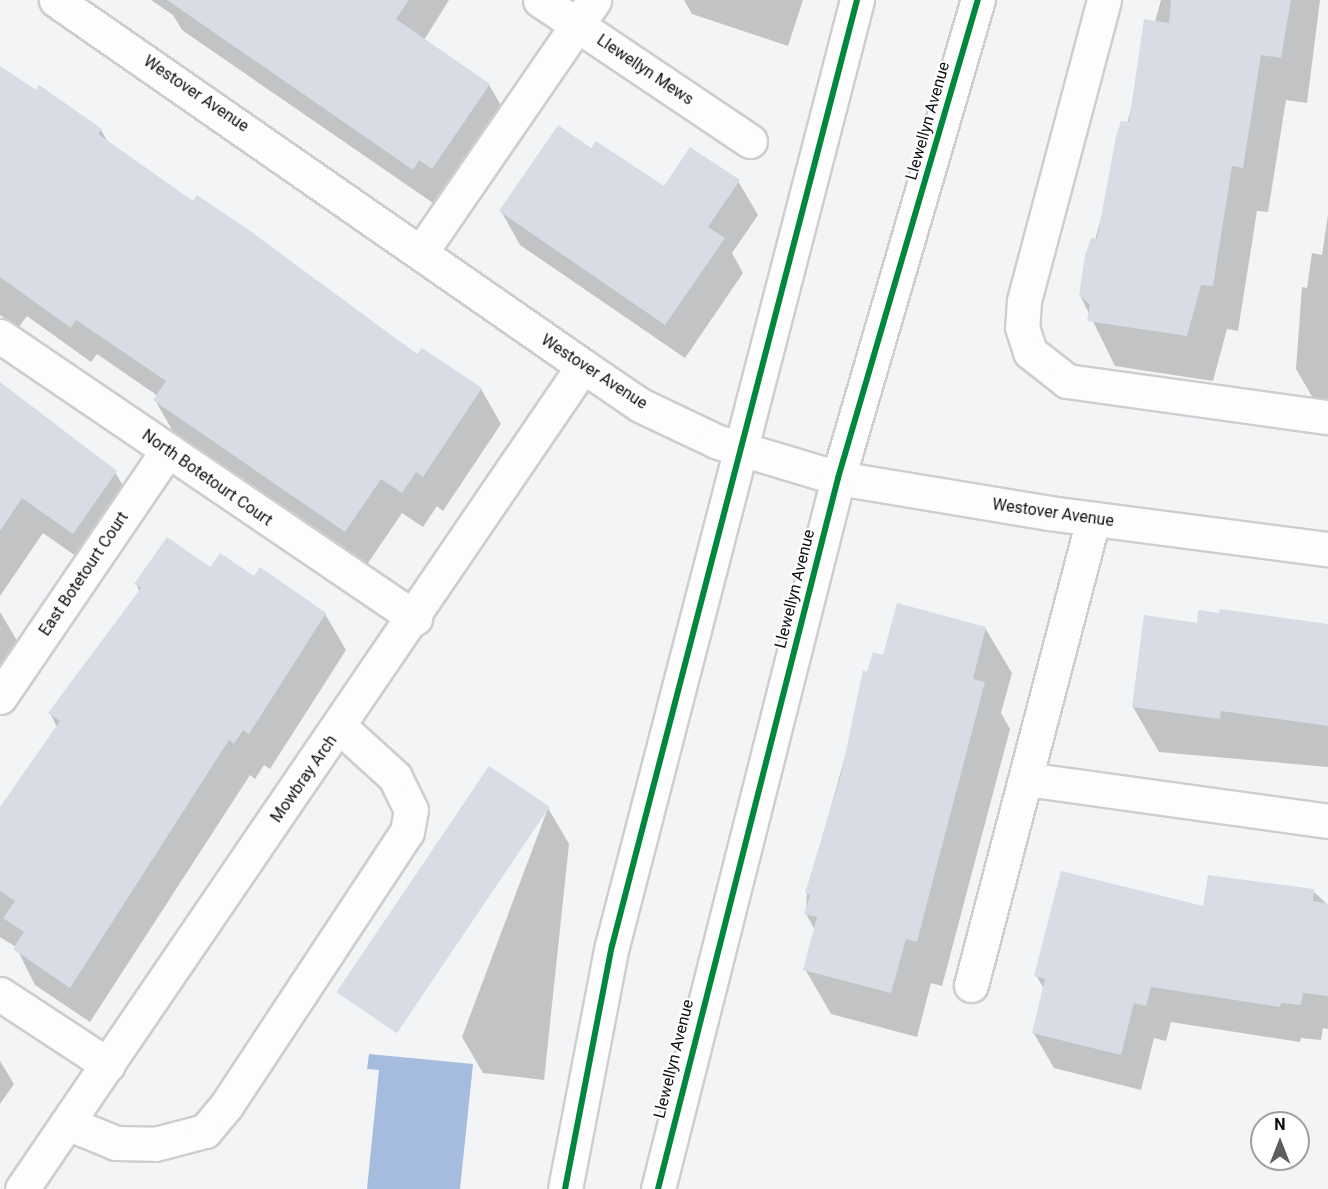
<!DOCTYPE html>
<html>
<head>
<meta charset="utf-8">
<style>
	body { margin:0 }
	#map { position:relative; width:1328px; height:1189px; overflow:hidden; background:#f2f4f6; font-family:Roboto,sans-serif }
	div>[style] { position:absolute }
	.water>* { inset:0; background:#a6bcdf }
	.shadow>* { inset:0; background:#0003 }
	.building>* { inset:0; background:#d7dce5; transform-origin:0 0 }
	.roads { filter:drop-shadow(2px 0 #cdced0) drop-shadow(-2px 0 #cdced0) drop-shadow(0 2px #cdced0) drop-shadow(0 -2px #cdced0) }
	.minor>* { height:33px; margin:-16.5px; padding:0 16.5px; transform-origin:16.5px; border-radius:16.5px; background:#fdfdfe }
	.cycleway>* { height:6px; margin:-3px; padding:0 3px; transform-origin:3px; border-radius:3px; background:#00873e }
	span { translate:-50% -50%; white-space:nowrap; text-align:center; line-height:1.15; -webkit-text-stroke:4.5px #fff; paint-order:stroke }
	.street-label { font-size:16px; color:#0d0e0f }
	.north { position:absolute; left:1250px; top:1111px; width:60px; height:60px; box-sizing:border-box; background:#fff; border:2px solid #9e9f9f; border-radius:50%; rotate:0deg; font-size:16px; font-weight:700; line-height:24px; text-align:center; color:#0d0e0f }
	.north::after { content:''; display:block; margin:auto; width:21px; height:27px; background:#5d5e60; clip-path:polygon(50% 0,100% 100%,50% 72%,0 100%) }
</style>
</head>
<body>
<div id="map">
	<div class="water">
		<div style="clip-path:polygon(369px 1054px,473px 1064px,460px 1189px,367px 1189px,379px 1070px,367px 1069px)"></div>
	</div>
	<div class="shadow">
		<div style="clip-path:polygon(151px 0,449px 0,424px 40px,489px 85px,509px 119px,452px 202px,439px 193px,433px 203px,182px 30px,173px 15px)"></div>
		<div style="clip-path:polygon(684px 0,803px 0,788px 46px,692px 14px)"></div>
		<div style="clip-path:polygon(1161px 0,1320px 0,1307px 103px,1286px 100px,1268px 212px,1257px 211px,1238px 331px,1227px 329px,1213px 381px,1115px 366px,1080px 295px)"></div>
		<div style="clip-path:polygon(0 68px,101px 130px,109px 144px,418px 356px,481px 389px,501px 424px,443px 511px,437px 506px,423px 527px,402px 513px,366px 566px,175px 435px,155px 400px,158px 396px,97px 354px,91px 362px,27px 316px,18px 328px,0 315px)"></div>
		<div style="clip-path:polygon(591px 150px,665px 188px,738px 181px,758px 215px,732px 253px,743px 273px,685px 358px,520px 245px,501px 211px)"></div>
		<div style="clip-path:polygon(1328px 215px,1328px 407px,1317px 405px,1296px 369px,1302px 287px,1307px 288px,1312px 253px,1322px 255px)"></div>
		<div style="clip-path:polygon(0 398px,115px 472px,136px 508px,94px 569px,43px 533px,0 596px)"></div>
		<div style="clip-path:polygon(210px 569px,254px 579px,260px 570px,325px 614px,346px 650px,270px 769px,264px 765px,255px 779px,250px 775px,90px 1022px,35px 985px,16px 947px,0 937px,0 809px,57px 727px,50px 713px,140px 592px,136px 584px)"></div>
		<div style="clip-path:polygon(0 612px,22px 649px,0 682px)"></div>
		<div style="clip-path:polygon(1198px 625px,1328px 625px,1328px 767px,1159px 752px,1133px 707px)"></div>
		<div style="clip-path:polygon(985px 628px,1012px 673px,1001px 713px,1010px 729px,942px 986px,931px 983px,917px 1037px,831px 1014px,805px 969px,815px 930px,806px 914px,807px 893px,868px 674px,884px 657px)"></div>
		<div style="clip-path:polygon(548px 808px,569px 844px,544px 1080px,483px 1073px,462px 1037px)"></div>
		<div style="clip-path:polygon(1313px 891px,1328px 905px,1328px 1029px,1323px 1028px,1321px 1040px,1301px 1038px,1300px 1042px,1171px 1022px,1166px 1041px,1154px 1038px,1141px 1090px,1054px 1068px,1033px 1032px,1044px 989px,1036px 975px,1204px 908px)"></div>
		<div style="clip-path:polygon(0 1061px,14px 1084px,0 1104px)"></div>
	</div>
	<div class="building">
		<div style="clip-path:polygon(167px 0,409px 0,396px 19px,490px 84px,432px 169px,419px 160px,413px 170px)"></div>
		<div style="clip-path:polygon(1171px 0,1291px 0,1281px 58px,1261px 55px,1243px 168px,1232px 166px,1213px 286px,1201px 285px,1187px 336px,1087px 321px,1090px 305px,1079px 295px,1085px 256px,1091px 238px,1097px 239px,1116px 137px,1121px 121px,1129px 122px,1144px 19px,1169px 23px)"></div>
		<div style="clip-path:polygon(0 66px,36px 90px,39px 85px,102px 129px,98px 134px,193px 201px,197px 195px,246px 228px,417px 354px,422px 348px,482px 388px,423px 477px,416px 472px,402px 493px,381px 479px,345px 532px,153px 400px,166px 381px,76px 320px,71px 328px,0 277px)"></div>
		<div style="clip-path:polygon(558px 125px,591px 148px,596px 141px,664px 186px,690px 147px,740px 180px,708px 227px,725px 238px,665px 325px,499px 211px)"></div>
		<div style="clip-path:polygon(0 382px,117px 471px,73px 534px,22px 498px,0 531px)"></div>
		<div style="clip-path:polygon(167px 537px,210px 567px,220px 553px,254px 576px,260px 567px,326px 613px,249px 734px,243px 730px,234px 744px,229px 740px,70px 988px,13px 949px,24px 932px,3px 918px,15px 901px,0 891px,0 807px,60px 721px,48px 713px,141px 588px,134px 584px)"></div>
		<div style="clip-path:polygon(897px 603px,986px 627px,973px 679px,985px 682px,926px 907px,917px 942px,906px 939px,891px 993px,803px 970px,817px 917px,804px 914px,810px 895px,805px 893px,841px 775px,863px 670px,867px 672px,873px 652px,883px 655px)"></div>
		<div style="clip-path:polygon(1220px 609px,1328px 624px,1328px 726px,1221px 711px,1220px 719px,1132px 707px,1144px 615px,1197px 623px,1198px 610px,1219px 613px)"></div>
		<div style="left:489px;top:766px;width:73px;height:273px;rotate:34deg"></div>
		<div style="clip-path:polygon(1061px 871px,1203px 906px,1208px 875px,1314px 889px,1313px 901px,1328px 904px,1328px 996px,1303px 993px,1301px 1005px,1281px 1003px,1280px 1007px,1151px 987px,1146px 1006px,1134px 1003px,1121px 1055px,1032px 1033px,1045px 979px,1034px 976px)"></div>
	</div>
	<div class="roads">
		<div class="minor">
			<div style="left:56px;top:0;width:642px;rotate:34.78deg"></div>
			<div style="left:583px;top:366px;width:69px;rotate:34.4deg"></div>
			<div style="left:640px;top:405px;width:86px;rotate:25.4deg"></div>
			<div style="left:718px;top:442px;width:125px;rotate:16.7deg"></div>
			<div style="left:838px;top:478px;width:214px;rotate:9.4deg"></div>
			<div style="left:1049px;top:513px;width:281px;rotate:7.4deg"></div>
			<div style="left:540px;top:0;width:253px;rotate:33.9deg"></div>
			<div style="left:1104px;top:0;width:311px;rotate:104.9deg"></div>
			<div style="left:1024px;top:301px;width:26px;rotate:94deg"></div>
			<div style="left:1022px;top:327px;width:26px;rotate:72deg"></div>
			<div style="left:1030px;top:352px;width:47px;rotate:38.1deg"></div>
			<div style="left:1067px;top:381px;width:263px;rotate:7.9deg"></div>
			<div style="left:421px;top:252px;width:306px;rotate:-55.5deg"></div>
			<div style="left:0;top:336px;width:502px;rotate:34.2deg"></div>
			<div style="left:0;top:697px;width:297px;rotate:-55.8deg"></div>
			<div style="left:1026px;top:779px;width:305px;rotate:7.9deg"></div>
			<div style="left:971px;top:985px;width:482px;rotate:-75.3deg"></div>
			<div style="left:0;top:994px;width:129px;rotate:33.3deg"></div>
			<div style="left:67px;top:1123px;width:53px;rotate:22.2deg"></div>
			<div style="left:116px;top:1143px;width:39px;rotate:1deg"></div>
			<div style="left:155px;top:1144px;width:52px;rotate:-14.6deg"></div>
			<div style="left:205px;top:1131px;width:33px;rotate:-50deg"></div>
			<div style="left:226px;top:1106px;width:328px;rotate:-56.6deg"></div>
			<div style="left:407px;top:832px;width:22px;rotate:-80deg"></div>
			<div style="left:411px;top:810px;width:37px;rotate:-116deg"></div>
			<div style="left:395px;top:777px;width:74px;rotate:-137.7deg"></div>
			<div style="left:22px;top:1189px;width:996px;rotate:-55.72deg"></div>
			<div style="left:565px;top:1189px;width:248px;rotate:-79.1deg"></div>
			<div style="left:612px;top:946px;width:977px;rotate:-75.48deg"></div>
			<div style="left:658px;top:1189px;width:733px;rotate:-75.79deg"></div>
			<div style="left:838px;top:478px;width:498px;rotate:-73.7deg"></div>
		</div>
	</div>
	<div class="cycleway">
		<div style="left:565px;top:1189px;width:248px;rotate:-79.1deg"></div>
		<div style="left:612px;top:946px;width:977px;rotate:-75.48deg"></div>
		<div style="left:658px;top:1189px;width:733px;rotate:-75.79deg"></div>
		<div style="left:838px;top:478px;width:498px;rotate:-73.7deg"></div>
	</div>
	<div class="street-label">
		<span style="left:645px;top:70px;rotate:34deg">Llewellyn Mews</span>
		<span style="left:196px;top:94px;rotate:34deg">Westover Avenue</span>
		<span style="left:928px;top:121px;rotate:-74deg">Llewellyn Avenue</span>
		<span style="left:594px;top:372px;rotate:33deg">Westover Avenue</span>
		<span style="left:207px;top:478px;rotate:35deg">North Botetourt Court</span>
		<span style="left:1053px;top:513px;rotate:8deg">Westover Avenue</span>
		<span style="left:84px;top:574px;rotate:-56deg">East Botetourt Court</span>
		<span style="left:795px;top:589px;rotate:-76deg">Llewellyn Avenue</span>
		<span style="left:304px;top:779px;rotate:-55deg">Mowbray Arch</span>
		<span style="left:674px;top:1059px;rotate:-76deg">Llewellyn Avenue</span>
	</div>
	<div class="north">N</div>
</div>
</body>
</html>
